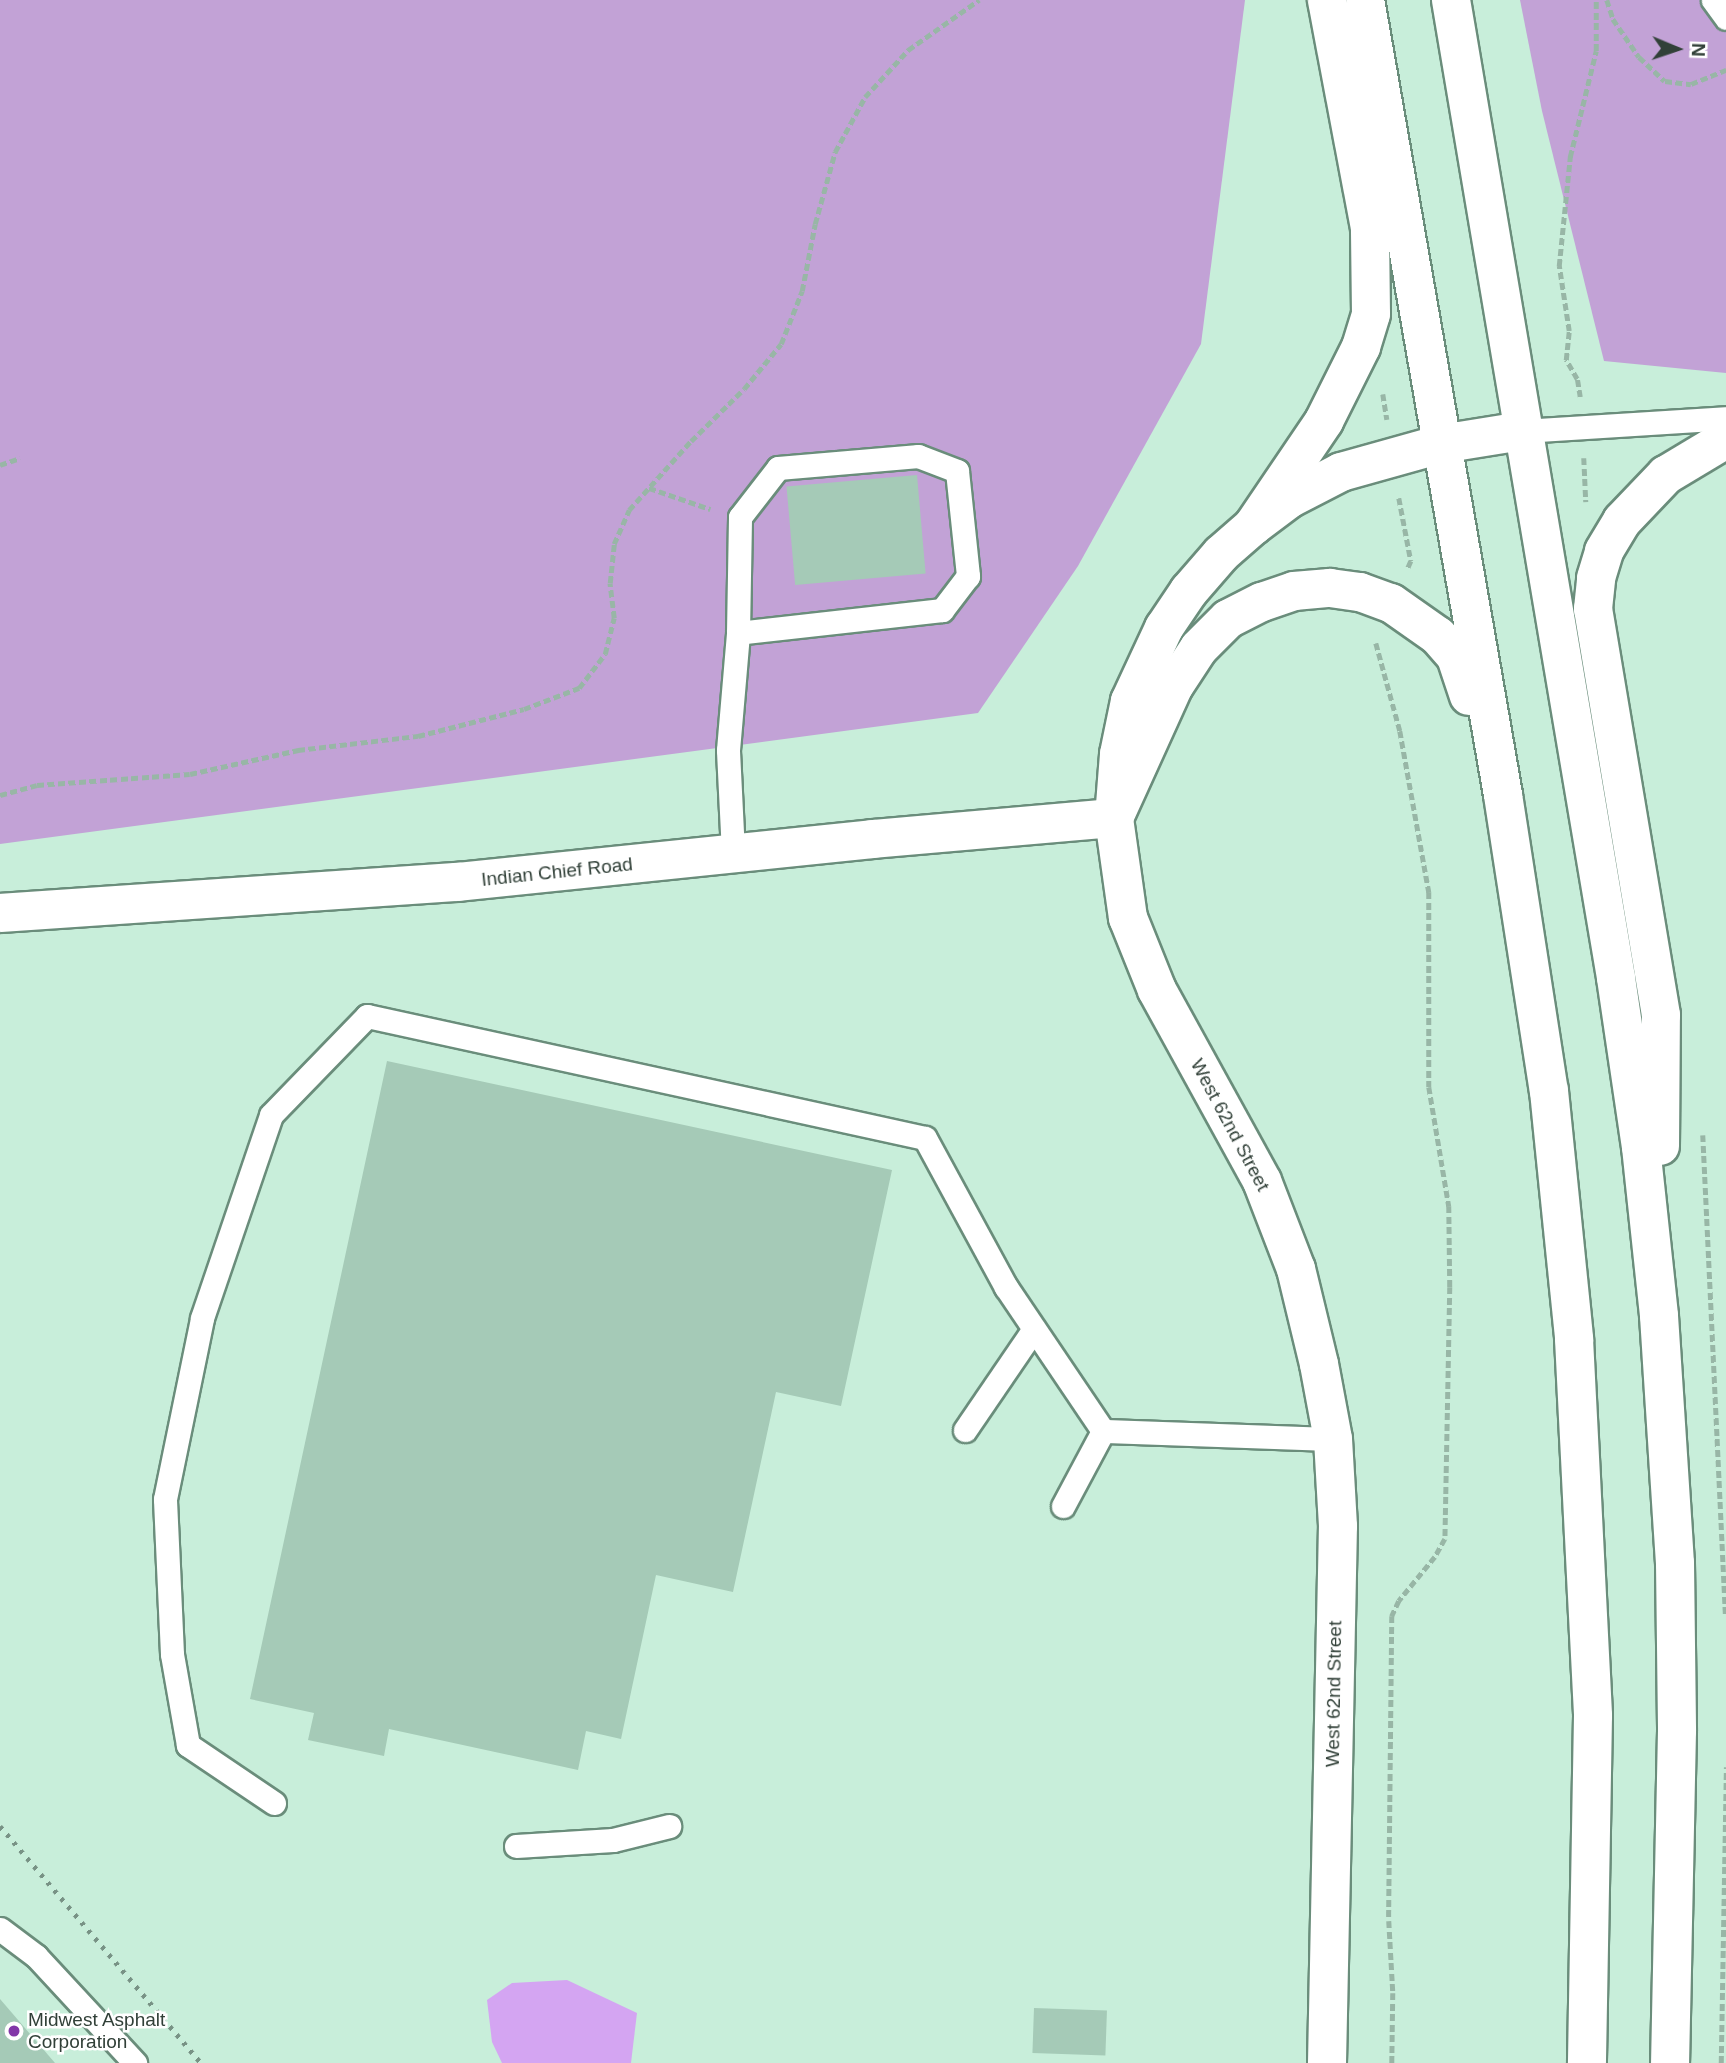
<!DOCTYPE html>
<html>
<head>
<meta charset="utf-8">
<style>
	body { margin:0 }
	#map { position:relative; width:1726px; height:2063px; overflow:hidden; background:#c8eeda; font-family:Arial,sans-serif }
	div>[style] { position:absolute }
	.green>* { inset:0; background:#c2a2d6 }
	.water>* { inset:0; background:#d4a5f2 }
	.building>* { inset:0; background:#a5cab7; transform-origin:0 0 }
	.path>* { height:4.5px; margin-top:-2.25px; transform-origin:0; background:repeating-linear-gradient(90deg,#98b6a6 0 7px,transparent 0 10.5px) }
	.roads { filter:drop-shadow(2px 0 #6a8d7b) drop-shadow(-2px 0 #6a8d7b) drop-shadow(0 2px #6a8d7b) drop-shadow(0 -2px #6a8d7b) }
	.lane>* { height:23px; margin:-11.5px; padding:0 11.5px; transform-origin:11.5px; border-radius:11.5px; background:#fff }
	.street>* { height:38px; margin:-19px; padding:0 19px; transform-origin:19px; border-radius:19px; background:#fff }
	.primary>* { height:38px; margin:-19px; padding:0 19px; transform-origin:19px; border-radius:19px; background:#fff }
	.rail>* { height:5px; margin-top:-2.5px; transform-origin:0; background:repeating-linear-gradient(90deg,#789285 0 3.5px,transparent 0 10.5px) }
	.dots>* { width:19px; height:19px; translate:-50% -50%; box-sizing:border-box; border:4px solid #fff; border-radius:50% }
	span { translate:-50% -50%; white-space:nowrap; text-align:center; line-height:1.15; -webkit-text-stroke:5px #fff; paint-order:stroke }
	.street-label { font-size:19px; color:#314038 }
	.poi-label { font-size:19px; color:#314038 }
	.left { translate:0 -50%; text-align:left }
	.north { position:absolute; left:1642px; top:14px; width:70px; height:70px; -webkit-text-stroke:5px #fff; paint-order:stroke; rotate:92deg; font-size:19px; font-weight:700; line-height:28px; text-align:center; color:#314038 }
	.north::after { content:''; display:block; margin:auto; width:24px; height:32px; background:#314038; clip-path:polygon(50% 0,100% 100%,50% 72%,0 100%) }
</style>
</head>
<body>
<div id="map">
	<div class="green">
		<div style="clip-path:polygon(0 0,1245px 0,1201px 344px,1078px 566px,978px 713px,0 844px)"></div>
		<div style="clip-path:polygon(1520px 0,1726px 0,1726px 373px,1604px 361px,1542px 111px)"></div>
	</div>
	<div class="water">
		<div style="clip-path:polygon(567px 1980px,637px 2013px,631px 2063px,502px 2063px,492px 2042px,487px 2000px,512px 1983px)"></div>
	</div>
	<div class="building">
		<div style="left:917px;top:475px;width:99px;height:131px;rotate:85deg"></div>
		<div style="clip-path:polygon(387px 1061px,892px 1170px,841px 1406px,776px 1392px,733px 1592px,656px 1575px,621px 1739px,586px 1731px,578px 1770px,389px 1729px,384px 1756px,308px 1740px,314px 1713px,250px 1699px)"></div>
		<div style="clip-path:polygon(0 1999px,55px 2063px,0 2063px)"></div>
		<div style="left:1034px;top:2008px;width:73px;height:45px;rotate:2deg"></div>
	</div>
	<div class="path">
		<div style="left:1607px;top:0;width:20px;rotate:72deg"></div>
		<div style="left:1613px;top:19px;width:46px;rotate:55.6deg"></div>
		<div style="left:1639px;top:57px;width:35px;rotate:43deg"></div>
		<div style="left:1665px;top:81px;width:26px;rotate:7deg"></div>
		<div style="left:1691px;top:84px;width:38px;rotate:-22deg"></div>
		<div style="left:1383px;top:394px;width:26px;rotate:81deg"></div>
		<div style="left:1580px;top:397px;width:18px;rotate:-99deg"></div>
		<div style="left:1577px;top:379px;width:22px;rotate:-120deg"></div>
		<div style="left:1566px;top:360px;width:29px;rotate:-84deg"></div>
		<div style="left:1569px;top:331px;width:66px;rotate:-98.7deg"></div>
		<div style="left:1559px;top:266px;width:110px;rotate:-84.2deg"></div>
		<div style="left:1570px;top:157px;width:109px;rotate:-76.2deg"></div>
		<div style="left:1596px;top:51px;width:51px;rotate:-90deg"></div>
		<div style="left:1584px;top:458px;width:44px;rotate:87.4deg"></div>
		<div style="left:0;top:465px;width:21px;rotate:-19deg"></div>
		<div style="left:649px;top:488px;width:65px;rotate:19deg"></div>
		<div style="left:1399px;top:498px;width:64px;rotate:79.2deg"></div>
		<div style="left:1411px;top:561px;width:8px;rotate:113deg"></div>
		<div style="left:1376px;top:643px;width:91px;rotate:74.7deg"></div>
		<div style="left:1400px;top:731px;width:164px;rotate:79.8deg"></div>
		<div style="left:1429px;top:892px;width:195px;rotate:90deg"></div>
		<div style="left:1429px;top:1087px;width:121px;rotate:80.5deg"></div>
		<div style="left:1449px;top:1206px;width:81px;rotate:89.3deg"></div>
		<div style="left:1450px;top:1287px;width:252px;rotate:91.1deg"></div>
		<div style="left:1445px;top:1539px;width:21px;rotate:119deg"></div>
		<div style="left:1435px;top:1557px;width:57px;rotate:129.3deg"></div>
		<div style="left:1399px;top:1601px;width:17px;rotate:115deg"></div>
		<div style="left:1392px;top:1616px;width:305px;rotate:90.6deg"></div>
		<div style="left:1389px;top:1921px;width:72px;rotate:86.8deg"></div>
		<div style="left:1393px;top:1993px;width:70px;rotate:90.8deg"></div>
		<div style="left:0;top:795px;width:38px;rotate:-15deg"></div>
		<div style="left:37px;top:785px;width:153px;rotate:-4.1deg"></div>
		<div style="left:190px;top:774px;width:111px;rotate:-12.5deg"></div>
		<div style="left:298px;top:750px;width:121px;rotate:-6.7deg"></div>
		<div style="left:418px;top:736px;width:109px;rotate:-14.3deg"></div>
		<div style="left:524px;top:709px;width:59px;rotate:-20.9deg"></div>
		<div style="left:579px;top:688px;width:43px;rotate:-52.6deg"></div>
		<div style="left:605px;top:654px;width:37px;rotate:-76deg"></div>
		<div style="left:614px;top:618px;width:35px;rotate:-97deg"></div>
		<div style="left:610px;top:583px;width:39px;rotate:-84deg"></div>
		<div style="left:614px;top:544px;width:37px;rotate:-66deg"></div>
		<div style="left:629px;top:510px;width:93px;rotate:-48.1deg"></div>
		<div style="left:691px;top:441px;width:74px;rotate:-44.5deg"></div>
		<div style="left:744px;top:389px;width:58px;rotate:-50.6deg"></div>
		<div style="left:781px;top:344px;width:57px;rotate:-68.4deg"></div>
		<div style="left:802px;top:291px;width:68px;rotate:-79deg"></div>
		<div style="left:815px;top:224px;width:75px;rotate:-74.5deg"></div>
		<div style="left:835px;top:152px;width:63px;rotate:-61.4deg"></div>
		<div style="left:865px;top:97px;width:64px;rotate:-47.5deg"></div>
		<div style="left:908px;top:50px;width:87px;rotate:-35.2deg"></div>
		<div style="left:1703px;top:1135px;width:482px;rotate:87.3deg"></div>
		<div style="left:1721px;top:2063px;width:296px;rotate:-89deg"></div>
	</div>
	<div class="roads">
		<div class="lane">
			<div style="left:1713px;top:0;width:22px;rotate:54deg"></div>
			<div style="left:1522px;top:431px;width:204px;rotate:-3.6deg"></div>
			<div style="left:733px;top:853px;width:103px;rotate:-92.8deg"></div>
			<div style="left:728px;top:750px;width:117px;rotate:-85.1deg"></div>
			<div style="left:738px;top:633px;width:116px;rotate:-89deg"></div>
			<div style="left:740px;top:517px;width:62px;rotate:-52.2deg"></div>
			<div style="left:778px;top:468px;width:141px;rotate:-4.9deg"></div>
			<div style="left:918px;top:456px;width:42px;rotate:21deg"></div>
			<div style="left:957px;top:471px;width:106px;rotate:84deg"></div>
			<div style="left:968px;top:576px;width:43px;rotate:127.4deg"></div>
			<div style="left:942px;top:610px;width:205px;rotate:173.6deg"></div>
			<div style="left:965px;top:1430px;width:122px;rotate:-55.7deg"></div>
			<div style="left:1063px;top:1506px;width:85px;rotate:-61.9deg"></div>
			<div style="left:274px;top:1803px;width:104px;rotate:-146deg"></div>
			<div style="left:188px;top:1745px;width:92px;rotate:-100deg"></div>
			<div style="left:172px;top:1654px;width:155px;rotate:-92.6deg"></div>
			<div style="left:165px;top:1499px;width:185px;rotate:-78.4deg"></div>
			<div style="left:202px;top:1318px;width:214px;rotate:-71.2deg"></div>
			<div style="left:271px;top:1115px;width:138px;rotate:-45.9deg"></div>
			<div style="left:367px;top:1016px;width:571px;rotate:12.33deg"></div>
			<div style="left:925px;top:1138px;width:170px;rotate:61.5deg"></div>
			<div style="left:1006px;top:1287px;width:174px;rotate:56deg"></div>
			<div style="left:1103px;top:1431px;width:230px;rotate:2deg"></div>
			<div style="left:516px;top:1846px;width:97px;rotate:-3.5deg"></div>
			<div style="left:613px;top:1840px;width:58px;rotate:-14deg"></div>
			<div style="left:0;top:1929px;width:45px;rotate:36.9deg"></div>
			<div style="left:36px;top:1956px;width:146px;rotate:47.2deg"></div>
		</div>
		<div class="street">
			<div style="left:0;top:913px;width:459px;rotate:-3.9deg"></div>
			<div style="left:458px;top:882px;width:417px;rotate:-5.9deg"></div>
			<div style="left:873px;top:839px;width:242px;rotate:-5deg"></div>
			<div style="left:1327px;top:2063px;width:537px;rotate:-88.83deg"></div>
			<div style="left:1338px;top:1526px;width:87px;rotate:-93.3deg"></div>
			<div style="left:1333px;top:1439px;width:76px;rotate:-100.6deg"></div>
			<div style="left:1319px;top:1364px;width:98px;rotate:-103.6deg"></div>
			<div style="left:1296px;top:1269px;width:94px;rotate:-111.1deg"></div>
			<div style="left:1262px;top:1181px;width:218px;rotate:-118.8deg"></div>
			<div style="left:1157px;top:990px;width:78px;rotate:-111.9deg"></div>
			<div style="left:1128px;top:918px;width:101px;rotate:-98deg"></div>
			<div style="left:1114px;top:818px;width:64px;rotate:-85.5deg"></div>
			<div style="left:1119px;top:754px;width:54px;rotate:-78.3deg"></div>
			<div style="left:1130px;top:701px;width:81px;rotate:-65deg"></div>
			<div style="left:1164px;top:628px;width:45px;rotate:-56deg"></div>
			<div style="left:1189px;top:591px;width:49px;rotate:-49.1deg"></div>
			<div style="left:1221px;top:554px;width:43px;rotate:-41.2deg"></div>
			<div style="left:1253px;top:526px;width:45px;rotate:-36.9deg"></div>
			<div style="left:1289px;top:499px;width:59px;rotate:-27.4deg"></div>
			<div style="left:1341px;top:472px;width:104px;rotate:-15.6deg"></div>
			<div style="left:1441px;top:444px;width:82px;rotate:-9.1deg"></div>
		</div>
		<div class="primary">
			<div style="left:1365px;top:0;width:807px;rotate:80.15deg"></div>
			<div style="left:1503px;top:795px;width:300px;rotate:81.2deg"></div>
			<div style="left:1549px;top:1091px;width:249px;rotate:84.2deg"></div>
			<div style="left:1574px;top:1339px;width:377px;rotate:87.1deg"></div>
			<div style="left:1593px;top:1716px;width:347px;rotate:91deg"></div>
			<div style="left:1451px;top:0;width:992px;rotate:80.42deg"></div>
			<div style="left:1616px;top:978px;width:171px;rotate:81.6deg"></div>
			<div style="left:1641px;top:1147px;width:170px;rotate:83.9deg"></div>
			<div style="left:1659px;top:1316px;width:248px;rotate:86.3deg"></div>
			<div style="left:1675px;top:1563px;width:168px;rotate:89.3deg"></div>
			<div style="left:1677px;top:1731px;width:332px;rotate:91.2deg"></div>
			<div style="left:1253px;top:526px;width:127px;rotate:-55.9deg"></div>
			<div style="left:1324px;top:421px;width:83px;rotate:-63.4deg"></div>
			<div style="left:1361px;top:347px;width:34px;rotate:-73deg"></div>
			<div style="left:1371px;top:314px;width:86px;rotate:-90.7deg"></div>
			<div style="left:1370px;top:228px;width:232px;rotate:-100.7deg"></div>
			<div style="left:1114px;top:818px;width:145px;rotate:-65.6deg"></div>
			<div style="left:1174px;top:686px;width:45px;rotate:-56.7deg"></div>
			<div style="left:1199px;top:648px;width:41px;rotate:-45deg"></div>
			<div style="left:1228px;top:619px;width:38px;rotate:-27deg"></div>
			<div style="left:1262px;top:602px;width:34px;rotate:-19deg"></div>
			<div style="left:1294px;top:591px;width:36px;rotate:-5deg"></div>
			<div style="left:1330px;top:588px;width:30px;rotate:8deg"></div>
			<div style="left:1360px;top:592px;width:33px;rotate:20deg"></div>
			<div style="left:1391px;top:603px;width:57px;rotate:35.1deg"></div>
			<div style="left:1438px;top:636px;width:28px;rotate:49deg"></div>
			<div style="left:1456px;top:657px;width:41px;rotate:71.6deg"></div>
			<div style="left:1660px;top:1146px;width:131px;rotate:-89.6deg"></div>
			<div style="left:1661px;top:1015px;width:412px;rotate:-99.5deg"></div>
			<div style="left:1593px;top:609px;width:31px;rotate:-84deg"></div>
			<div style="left:1596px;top:578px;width:28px;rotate:-73deg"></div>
			<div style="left:1604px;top:551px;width:35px;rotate:-59deg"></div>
			<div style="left:1622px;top:521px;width:64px;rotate:-46.3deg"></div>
			<div style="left:1666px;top:475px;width:70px;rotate:-31deg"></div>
		</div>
	</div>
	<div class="rail">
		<div style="left:0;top:1826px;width:311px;rotate:49.7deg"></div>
	</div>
	<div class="dots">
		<div style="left:14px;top:2031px;background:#8237a8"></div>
	</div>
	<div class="street-label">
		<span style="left:557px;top:872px;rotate:-6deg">Indian Chief Road</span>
		<span style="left:1230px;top:1125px;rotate:62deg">West 62nd Street</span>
		<span style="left:1334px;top:1694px;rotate:-89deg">West 62nd Street</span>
	</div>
	<div class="poi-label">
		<span class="left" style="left:28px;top:2031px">Midwest Asphalt<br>Corporation</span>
	</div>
	<div class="north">N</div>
</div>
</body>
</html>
